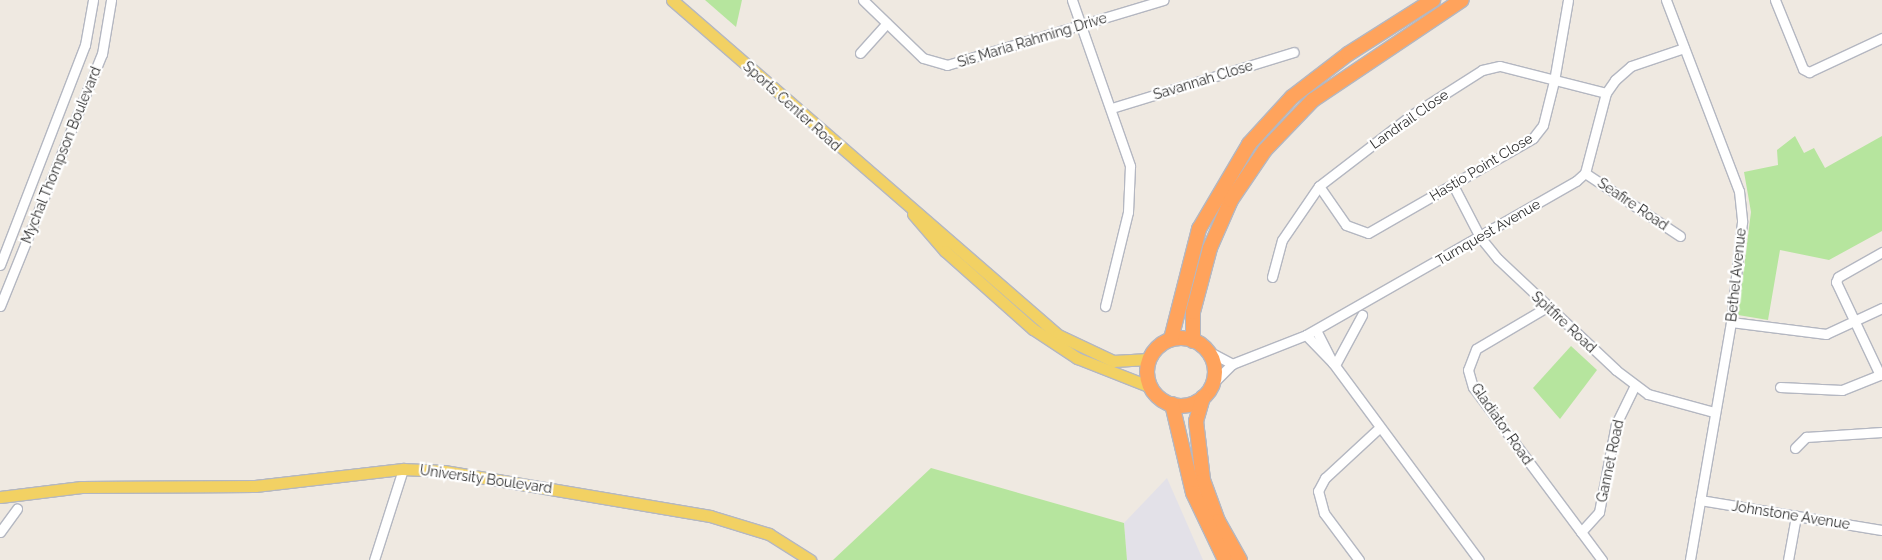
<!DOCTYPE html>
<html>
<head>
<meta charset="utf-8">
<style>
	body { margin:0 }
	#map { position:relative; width:1882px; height:560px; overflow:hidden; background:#efe9e1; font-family:Raleway,sans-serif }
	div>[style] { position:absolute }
	.industrial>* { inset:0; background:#e3e1e8 }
	.green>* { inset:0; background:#b6e59e }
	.roads { filter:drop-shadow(1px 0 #b4b7c1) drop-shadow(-1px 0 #b4b7c1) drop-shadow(0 1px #b4b7c1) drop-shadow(0 -1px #b4b7c1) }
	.minor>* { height:9px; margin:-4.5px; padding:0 4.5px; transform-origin:4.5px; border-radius:4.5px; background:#fff }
	.major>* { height:11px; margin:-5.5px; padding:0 5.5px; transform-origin:5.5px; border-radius:5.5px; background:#f2d163 }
	.highway>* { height:14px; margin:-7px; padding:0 7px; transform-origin:7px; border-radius:7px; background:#ffa35c }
	.highway>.ring { margin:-7px; padding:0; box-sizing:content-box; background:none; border:14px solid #ffa35c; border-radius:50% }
	span { translate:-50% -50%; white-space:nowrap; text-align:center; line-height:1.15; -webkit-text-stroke:4.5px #fff; paint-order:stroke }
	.street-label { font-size:14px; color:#2e2e2e }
</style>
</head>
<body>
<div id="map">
	<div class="industrial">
		<div style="clip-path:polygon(1167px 478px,1203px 560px,1127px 560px,1124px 523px)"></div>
	</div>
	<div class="green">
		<div style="clip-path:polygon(705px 0,742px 0,736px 27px)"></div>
		<div style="clip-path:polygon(1795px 136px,1804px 153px,1814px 148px,1825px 168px,1882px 136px,1882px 231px,1829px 260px,1780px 250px,1768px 320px,1738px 315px,1751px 212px,1744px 172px,1778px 165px,1777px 150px)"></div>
		<div style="clip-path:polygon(1571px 346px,1597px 370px,1560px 419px,1533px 388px)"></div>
		<div style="clip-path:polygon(931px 468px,1124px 523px,1127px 560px,833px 560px)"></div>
	</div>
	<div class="roads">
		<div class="minor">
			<div style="left:863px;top:0;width:83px;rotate:44deg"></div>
			<div style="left:923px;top:58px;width:25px;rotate:16deg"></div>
			<div style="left:947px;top:65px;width:226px;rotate:-16.7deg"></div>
			<div style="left:1072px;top:0;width:176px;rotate:70.7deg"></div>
			<div style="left:1130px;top:166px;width:46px;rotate:92.5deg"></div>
			<div style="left:1128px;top:212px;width:97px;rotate:103.7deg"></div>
			<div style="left:1666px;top:0;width:204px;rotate:69.1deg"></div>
			<div style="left:1739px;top:191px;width:31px;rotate:84deg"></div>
			<div style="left:1742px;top:222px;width:101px;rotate:96.3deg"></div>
			<div style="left:1731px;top:322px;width:242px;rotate:99.8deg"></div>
			<div style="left:1775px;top:0;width:74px;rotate:67.9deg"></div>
			<div style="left:1803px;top:69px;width:7px;rotate:27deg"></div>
			<div style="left:1809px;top:72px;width:81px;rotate:-25deg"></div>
			<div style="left:860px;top:53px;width:40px;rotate:-48deg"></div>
			<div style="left:1112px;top:108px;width:190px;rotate:-17.1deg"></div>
			<div style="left:1585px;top:173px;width:114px;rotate:33.6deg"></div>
			<div style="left:1453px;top:185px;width:59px;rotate:62.6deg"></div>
			<div style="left:1480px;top:237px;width:28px;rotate:51deg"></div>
			<div style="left:1498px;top:259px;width:162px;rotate:43.2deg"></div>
			<div style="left:1616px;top:370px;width:40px;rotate:37deg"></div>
			<div style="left:1648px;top:394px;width:68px;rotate:15.3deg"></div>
			<div style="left:1319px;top:186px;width:47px;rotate:55.3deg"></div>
			<div style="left:1346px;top:225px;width:23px;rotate:20deg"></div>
			<div style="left:1368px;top:233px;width:190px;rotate:-29.9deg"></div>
			<div style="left:1533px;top:138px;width:16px;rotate:-52deg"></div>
			<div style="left:1543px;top:125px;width:45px;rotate:-76deg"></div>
			<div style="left:1554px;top:81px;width:82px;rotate:-80.2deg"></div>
			<div style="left:0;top:265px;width:236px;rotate:-68.9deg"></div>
			<div style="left:85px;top:45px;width:46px;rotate:-79.9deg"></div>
			<div style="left:1272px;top:277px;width:38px;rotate:-75deg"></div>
			<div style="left:1282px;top:240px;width:65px;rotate:-55.6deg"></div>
			<div style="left:1319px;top:186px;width:118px;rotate:-37.5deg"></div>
			<div style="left:1413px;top:114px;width:82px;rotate:-32.5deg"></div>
			<div style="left:1482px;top:70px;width:18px;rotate:-13deg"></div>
			<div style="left:1500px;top:66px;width:109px;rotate:14.3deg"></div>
			<div style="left:0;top:306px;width:272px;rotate:-68deg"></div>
			<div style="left:102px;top:54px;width:55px;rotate:-80.5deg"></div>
			<div style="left:1547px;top:307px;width:82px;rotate:149.4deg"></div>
			<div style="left:1476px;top:349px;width:22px;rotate:111deg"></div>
			<div style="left:1468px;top:370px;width:18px;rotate:74deg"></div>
			<div style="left:1473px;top:387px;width:216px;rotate:53.3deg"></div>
			<div style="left:1731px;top:322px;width:96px;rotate:7.2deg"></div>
			<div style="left:1826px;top:334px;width:62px;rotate:-24.9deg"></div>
			<div style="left:1316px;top:330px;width:37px;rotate:63deg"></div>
			<div style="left:1306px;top:335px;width:39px;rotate:46deg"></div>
			<div style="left:1333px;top:363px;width:245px;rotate:53.5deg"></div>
			<div style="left:1206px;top:350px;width:30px;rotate:28deg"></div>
			<div style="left:1335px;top:365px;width:57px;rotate:-61.6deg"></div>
			<div style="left:1880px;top:375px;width:103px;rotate:-115.3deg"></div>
			<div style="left:1836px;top:282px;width:5px;rotate:-68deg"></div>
			<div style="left:1838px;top:277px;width:51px;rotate:-29.6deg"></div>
			<div style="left:1212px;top:384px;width:28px;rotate:-45deg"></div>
			<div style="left:1232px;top:364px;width:79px;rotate:-21.4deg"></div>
			<div style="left:1306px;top:335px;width:311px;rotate:-29.7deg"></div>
			<div style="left:1576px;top:181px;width:12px;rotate:-42deg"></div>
			<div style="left:1585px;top:173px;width:83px;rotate:-75.3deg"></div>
			<div style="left:1606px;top:93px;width:16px;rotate:-55deg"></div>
			<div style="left:1615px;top:80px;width:21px;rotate:-41deg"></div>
			<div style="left:1631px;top:66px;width:56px;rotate:-18.8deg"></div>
			<div style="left:1780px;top:387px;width:62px;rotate:2.8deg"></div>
			<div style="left:1842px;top:390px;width:43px;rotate:-21.8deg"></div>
			<div style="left:1795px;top:448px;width:16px;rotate:-45deg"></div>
			<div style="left:1806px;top:437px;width:76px;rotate:-3.8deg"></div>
			<div style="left:1700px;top:500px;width:184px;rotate:9.4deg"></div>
			<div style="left:0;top:532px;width:29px;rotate:-54deg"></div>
			<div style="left:1581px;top:532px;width:27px;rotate:-48deg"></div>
			<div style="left:1599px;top:512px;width:90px;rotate:-79.1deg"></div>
			<div style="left:1616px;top:424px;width:43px;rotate:-64deg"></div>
			<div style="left:374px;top:560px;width:96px;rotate:-72.3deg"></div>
			<div style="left:1359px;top:560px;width:59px;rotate:-126.7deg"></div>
			<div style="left:1324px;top:513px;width:23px;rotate:-105deg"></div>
			<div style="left:1318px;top:491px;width:15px;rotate:-62deg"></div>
			<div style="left:1325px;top:478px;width:74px;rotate:-42.8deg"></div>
			<div style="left:1788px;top:560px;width:45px;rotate:-79.7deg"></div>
		</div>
		<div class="major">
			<div style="left:672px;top:0;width:511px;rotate:40.95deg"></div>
			<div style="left:1058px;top:335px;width:61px;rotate:25.3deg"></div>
			<div style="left:1113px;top:361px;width:36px;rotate:-3deg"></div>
			<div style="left:913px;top:214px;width:49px;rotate:49.1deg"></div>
			<div style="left:945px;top:251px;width:118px;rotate:41.6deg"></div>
			<div style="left:1033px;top:329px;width:53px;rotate:33.4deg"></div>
			<div style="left:1077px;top:358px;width:79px;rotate:21.4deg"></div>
			<div style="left:0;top:497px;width:82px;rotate:-7deg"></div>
			<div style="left:81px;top:487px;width:174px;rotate:-0.3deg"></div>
			<div style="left:255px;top:486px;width:149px;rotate:-6.6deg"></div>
			<div style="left:403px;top:469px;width:41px;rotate:2.8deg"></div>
			<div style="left:444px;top:471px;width:270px;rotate:9.6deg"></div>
			<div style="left:710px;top:516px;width:62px;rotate:17deg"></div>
			<div style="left:769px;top:534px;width:49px;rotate:32.4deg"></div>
		</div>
		<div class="highway">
			<div class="ring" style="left:1147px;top:338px;width:54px;height:54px"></div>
			<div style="left:1171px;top:339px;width:114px;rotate:-75.7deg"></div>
			<div style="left:1199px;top:229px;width:99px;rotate:-59.5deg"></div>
			<div style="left:1249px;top:144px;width:64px;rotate:-47.5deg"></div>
			<div style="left:1292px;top:97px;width:71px;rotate:-37.5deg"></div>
			<div style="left:1348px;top:54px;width:101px;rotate:-32.4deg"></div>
			<div style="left:1193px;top:341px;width:29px;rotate:-90deg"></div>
			<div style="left:1193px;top:312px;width:66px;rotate:-75.1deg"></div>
			<div style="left:1210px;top:248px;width:52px;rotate:-66.4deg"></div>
			<div style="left:1231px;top:200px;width:60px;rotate:-55.8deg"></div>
			<div style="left:1265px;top:150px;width:69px;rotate:-46.2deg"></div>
			<div style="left:1313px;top:100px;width:179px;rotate:-33.9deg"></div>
			<div style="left:1203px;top:397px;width:25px;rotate:106deg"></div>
			<div style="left:1196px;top:421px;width:59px;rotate:83.2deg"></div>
			<div style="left:1203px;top:480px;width:44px;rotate:69.9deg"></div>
			<div style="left:1218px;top:521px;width:45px;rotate:60.6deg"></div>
			<div style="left:1172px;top:404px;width:91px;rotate:76.7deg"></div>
			<div style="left:1193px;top:493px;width:74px;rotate:64.5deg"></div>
		</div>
	</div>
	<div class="street-label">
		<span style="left:1032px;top:40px;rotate:-17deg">Sis Maria Rahming Drive</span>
		<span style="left:1203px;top:80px;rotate:-17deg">Savannah Close</span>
		<span style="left:792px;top:106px;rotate:42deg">Sports Center Road</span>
		<span style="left:1409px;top:119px;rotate:-35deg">Landrail Close</span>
		<span style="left:61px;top:155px;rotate:-68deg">Mychal Thompson Boulevard</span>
		<span style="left:1481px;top:167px;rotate:-31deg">Hastio Point Close</span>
		<span style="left:1633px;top:204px;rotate:34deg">Seafire Road</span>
		<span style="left:1488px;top:232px;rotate:-30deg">Turnquest Avenue</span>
		<span style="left:1736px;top:275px;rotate:-84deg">Bethel Avenue</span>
		<span style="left:1564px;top:322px;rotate:43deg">Spitfire Road</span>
		<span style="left:1502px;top:424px;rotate:55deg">Gladiator Road</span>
		<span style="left:1610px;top:461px;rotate:-78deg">Gannet Road</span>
		<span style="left:486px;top:479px;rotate:8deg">University Boulevard</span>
		<span style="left:1791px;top:515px;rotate:9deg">Johnstone Avenue</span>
	</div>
</div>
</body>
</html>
